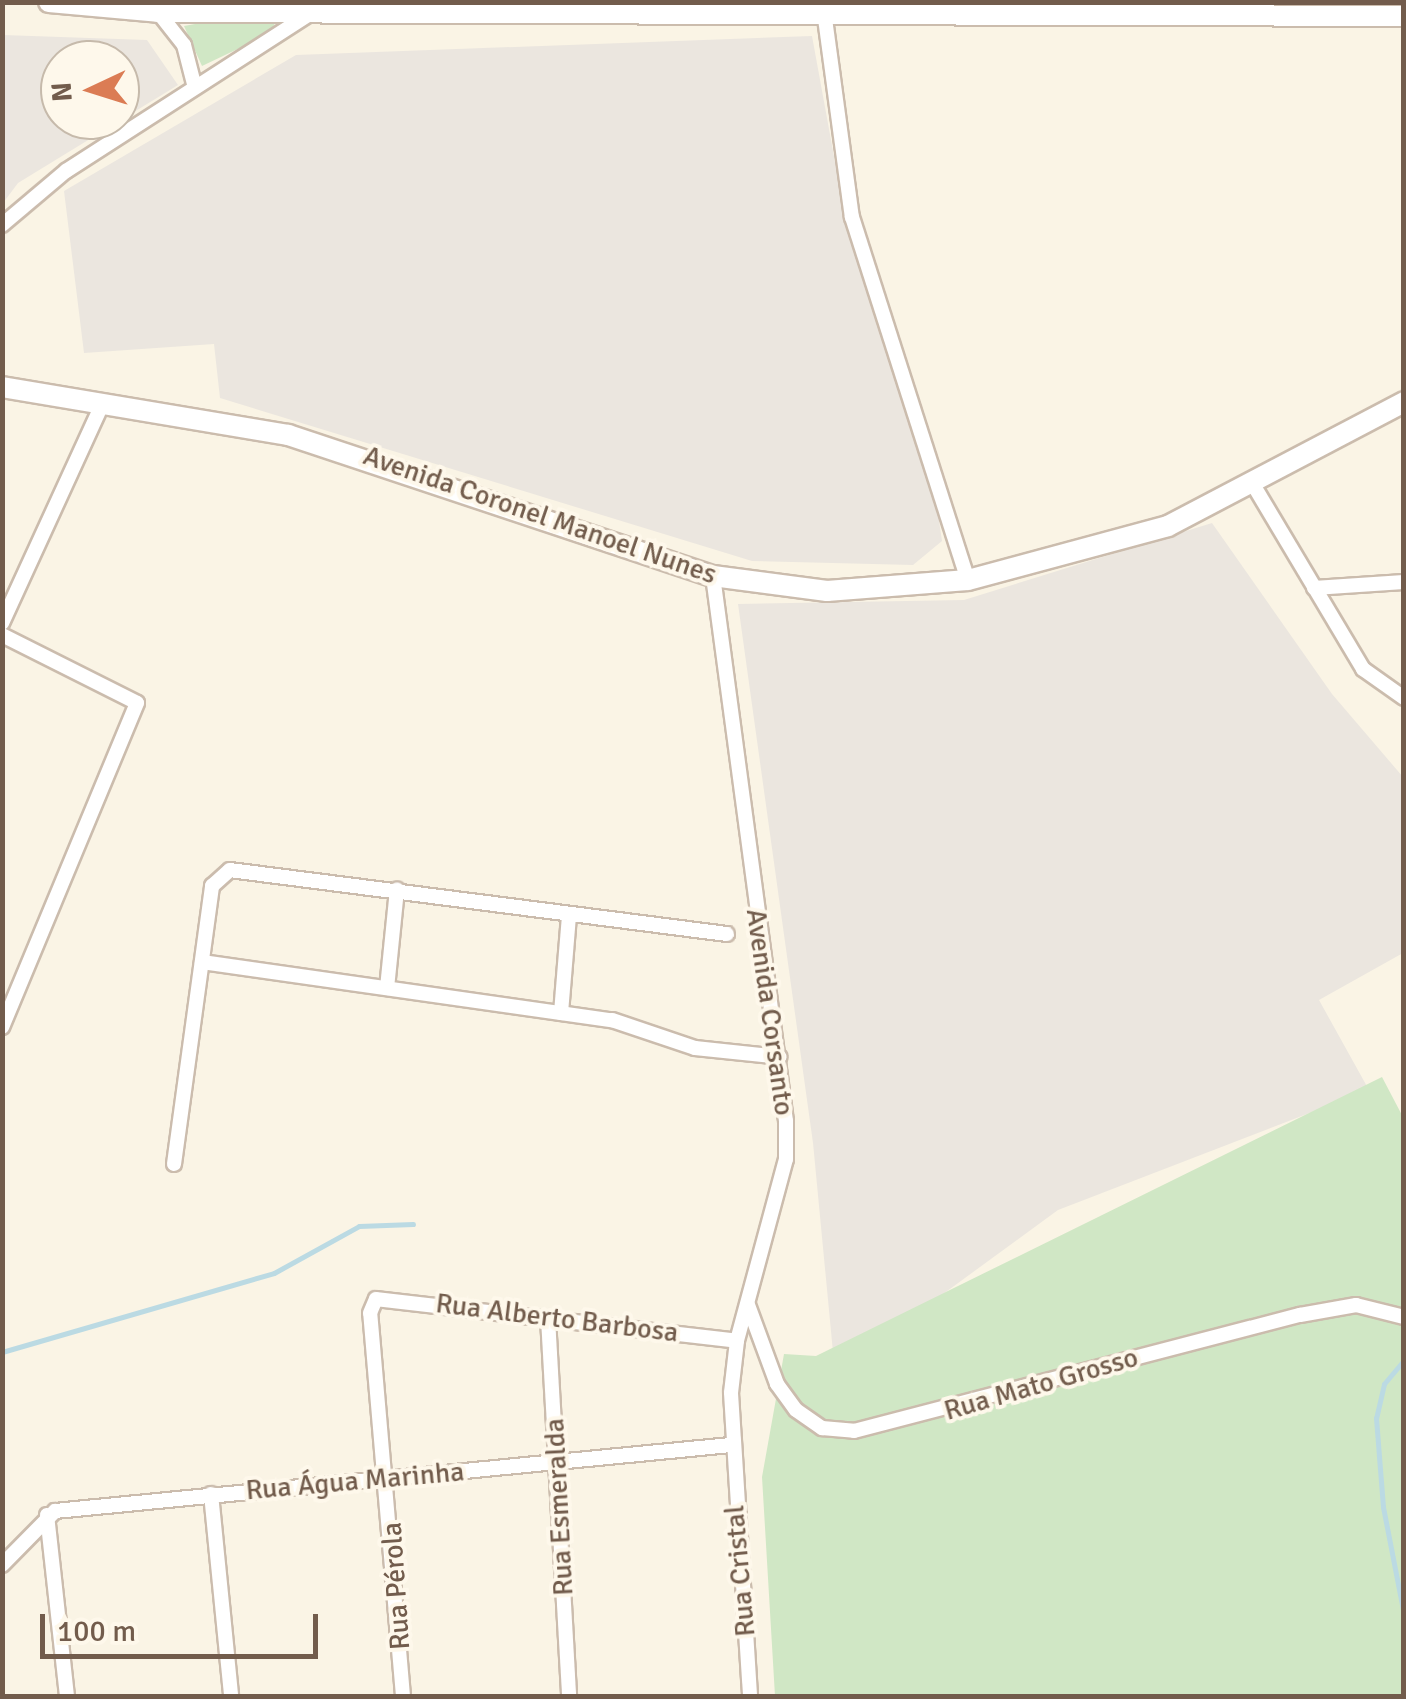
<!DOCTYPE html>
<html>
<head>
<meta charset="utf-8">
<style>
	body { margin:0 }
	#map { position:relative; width:1406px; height:1699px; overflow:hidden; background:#faf4e5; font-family:Signika,sans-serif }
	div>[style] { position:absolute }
	.industrial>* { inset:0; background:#ebe6df }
	.green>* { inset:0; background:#d0e7c5 }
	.stream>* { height:5px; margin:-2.5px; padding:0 2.5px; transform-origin:2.5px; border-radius:2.5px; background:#bbdae3 }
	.roads { filter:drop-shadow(2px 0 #cbbcad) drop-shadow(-2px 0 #cbbcad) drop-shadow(0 2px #cbbcad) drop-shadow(0 -2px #cbbcad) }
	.street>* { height:14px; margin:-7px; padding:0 7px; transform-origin:7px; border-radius:7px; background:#fff }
	.secondary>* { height:20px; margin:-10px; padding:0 10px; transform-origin:10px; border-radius:10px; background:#fff }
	span { translate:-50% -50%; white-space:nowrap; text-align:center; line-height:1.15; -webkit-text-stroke:8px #fef8eb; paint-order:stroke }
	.street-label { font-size:28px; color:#725c4c }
	.frame { position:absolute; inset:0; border:5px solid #725c4c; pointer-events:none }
	.north { position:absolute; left:40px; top:40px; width:100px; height:100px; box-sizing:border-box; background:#fef8eb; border:2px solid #c6baab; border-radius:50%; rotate:266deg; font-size:28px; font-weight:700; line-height:40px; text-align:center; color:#725c4c }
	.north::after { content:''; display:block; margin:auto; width:35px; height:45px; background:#db7c54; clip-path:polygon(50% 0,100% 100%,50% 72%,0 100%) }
	.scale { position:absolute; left:40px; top:1614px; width:278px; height:45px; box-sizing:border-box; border:5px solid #725c4c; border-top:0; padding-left:12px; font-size:30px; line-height:35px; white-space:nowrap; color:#725c4c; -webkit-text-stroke:8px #fef8eb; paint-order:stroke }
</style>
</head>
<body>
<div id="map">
	<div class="industrial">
		<div style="clip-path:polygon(evenodd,3px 35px,147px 40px,178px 85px,18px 183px,3px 203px,3px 35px,60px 60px,120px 60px,120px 120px,60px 120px,60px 60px)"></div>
		<div style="clip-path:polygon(812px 36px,848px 233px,938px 514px,942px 541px,913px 565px,752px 561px,220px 398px,214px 344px,84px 353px,64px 191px,296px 55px)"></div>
		<div style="clip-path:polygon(1212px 523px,1332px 694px,1403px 777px,1403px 953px,1319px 1000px,1369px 1090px,1058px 1210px,835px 1373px,813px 1143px,738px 604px,964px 600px)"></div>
	</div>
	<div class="green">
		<div style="clip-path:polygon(228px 18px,278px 18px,269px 34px,202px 66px,184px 26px)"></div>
		<div style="clip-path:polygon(1382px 1077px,1404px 1119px,1403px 1696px,775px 1696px,762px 1477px,784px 1354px,816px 1356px)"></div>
	</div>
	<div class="stream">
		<div style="left:2px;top:1352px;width:283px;rotate:-16.2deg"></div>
		<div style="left:274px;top:1273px;width:97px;rotate:-28.9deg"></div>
		<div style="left:359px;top:1226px;width:54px;rotate:-2.1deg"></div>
		<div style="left:1404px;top:1360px;width:31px;rotate:130deg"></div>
		<div style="left:1384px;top:1384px;width:35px;rotate:103deg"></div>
		<div style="left:1376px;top:1418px;width:89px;rotate:85.5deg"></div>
		<div style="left:1383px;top:1507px;width:110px;rotate:79deg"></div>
	</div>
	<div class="roads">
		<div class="street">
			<div style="left:824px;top:11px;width:208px;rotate:82.3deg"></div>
			<div style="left:852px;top:217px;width:381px;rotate:72.3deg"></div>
			<div style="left:158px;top:12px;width:42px;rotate:51.8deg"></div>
			<div style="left:184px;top:45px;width:40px;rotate:75.6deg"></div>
			<div style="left:2px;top:225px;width:84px;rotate:-40.2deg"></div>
			<div style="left:66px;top:171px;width:290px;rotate:-32.8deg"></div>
			<div style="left:1254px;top:486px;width:213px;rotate:59.2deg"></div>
			<div style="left:1363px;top:669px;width:50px;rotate:35.3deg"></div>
			<div style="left:713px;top:576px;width:550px;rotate:82.37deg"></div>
			<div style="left:786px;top:1121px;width:38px;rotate:90deg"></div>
			<div style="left:786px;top:1159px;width:188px;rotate:105.1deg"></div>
			<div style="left:737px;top:1341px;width:52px;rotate:96.6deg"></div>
			<div style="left:731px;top:1393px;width:304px;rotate:86.4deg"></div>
			<div style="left:1314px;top:588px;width:90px;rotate:-3.8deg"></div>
			<div style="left:2px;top:623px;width:243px;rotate:-65.4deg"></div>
			<div style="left:2px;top:635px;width:151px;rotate:26.7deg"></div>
			<div style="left:137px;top:703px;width:351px;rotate:112.6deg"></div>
			<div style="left:202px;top:962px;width:414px;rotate:8.1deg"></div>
			<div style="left:612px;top:1020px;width:88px;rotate:18.6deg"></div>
			<div style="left:695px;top:1048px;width:85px;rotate:6deg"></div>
			<div style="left:387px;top:988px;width:99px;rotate:-84.2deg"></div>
			<div style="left:561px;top:1013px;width:98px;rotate:-85.3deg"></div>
			<div style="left:174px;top:1164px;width:281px;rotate:-82.2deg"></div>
			<div style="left:212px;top:886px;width:24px;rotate:-42deg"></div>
			<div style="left:230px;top:870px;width:501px;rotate:7.34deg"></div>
			<div style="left:748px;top:1305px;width:84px;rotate:69.8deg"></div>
			<div style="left:777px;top:1384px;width:32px;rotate:54deg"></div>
			<div style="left:796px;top:1410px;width:32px;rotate:35deg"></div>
			<div style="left:822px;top:1428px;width:32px;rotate:5deg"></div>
			<div style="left:854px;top:1431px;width:461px;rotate:-14.6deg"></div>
			<div style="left:1300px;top:1315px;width:57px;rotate:-10.1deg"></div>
			<div style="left:1356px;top:1305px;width:49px;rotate:14deg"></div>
			<div style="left:548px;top:1318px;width:379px;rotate:86.8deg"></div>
			<div style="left:211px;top:1494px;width:203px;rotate:84.3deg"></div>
			<div style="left:47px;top:1515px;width:182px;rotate:83.7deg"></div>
			<div style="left:2px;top:1565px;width:76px;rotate:-45.5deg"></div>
			<div style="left:55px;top:1511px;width:678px;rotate:-5.58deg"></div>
			<div style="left:403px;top:1696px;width:384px;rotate:-94.9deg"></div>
			<div style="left:370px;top:1313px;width:15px;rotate:-67deg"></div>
			<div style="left:376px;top:1299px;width:363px;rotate:6.6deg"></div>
		</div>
		<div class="secondary">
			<div style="left:49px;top:2px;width:109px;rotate:5.2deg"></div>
			<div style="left:158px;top:12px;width:1246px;rotate:0.18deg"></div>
			<div style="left:2px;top:387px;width:290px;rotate:9.5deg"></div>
			<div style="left:288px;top:435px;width:448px;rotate:18.4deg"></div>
			<div style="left:713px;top:576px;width:115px;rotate:7.5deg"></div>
			<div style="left:827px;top:591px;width:141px;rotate:-4.5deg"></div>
			<div style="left:968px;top:580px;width:207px;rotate:-15.1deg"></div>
			<div style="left:1168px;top:526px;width:267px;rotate:-27.7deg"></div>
		</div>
	</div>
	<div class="street-label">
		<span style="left:540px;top:515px;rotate:19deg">Avenida Coronel Manoel Nunes</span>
		<span style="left:770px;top:1012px;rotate:82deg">Avenida Corsanto</span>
		<span style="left:557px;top:1318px;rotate:7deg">Rua Alberto Barbosa</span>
		<span style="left:1041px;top:1384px;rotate:-16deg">Rua Mato Grosso</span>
		<span style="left:355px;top:1481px;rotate:-5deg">Rua Água Marinha</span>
		<span style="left:559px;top:1507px;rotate:-93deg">Rua Esmeralda</span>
		<span style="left:740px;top:1571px;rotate:-95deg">Rua Cristal</span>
		<span style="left:396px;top:1586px;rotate:-94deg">Rua Pérola</span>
	</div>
	<div class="frame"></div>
	<div class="north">N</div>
	<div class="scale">100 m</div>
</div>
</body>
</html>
